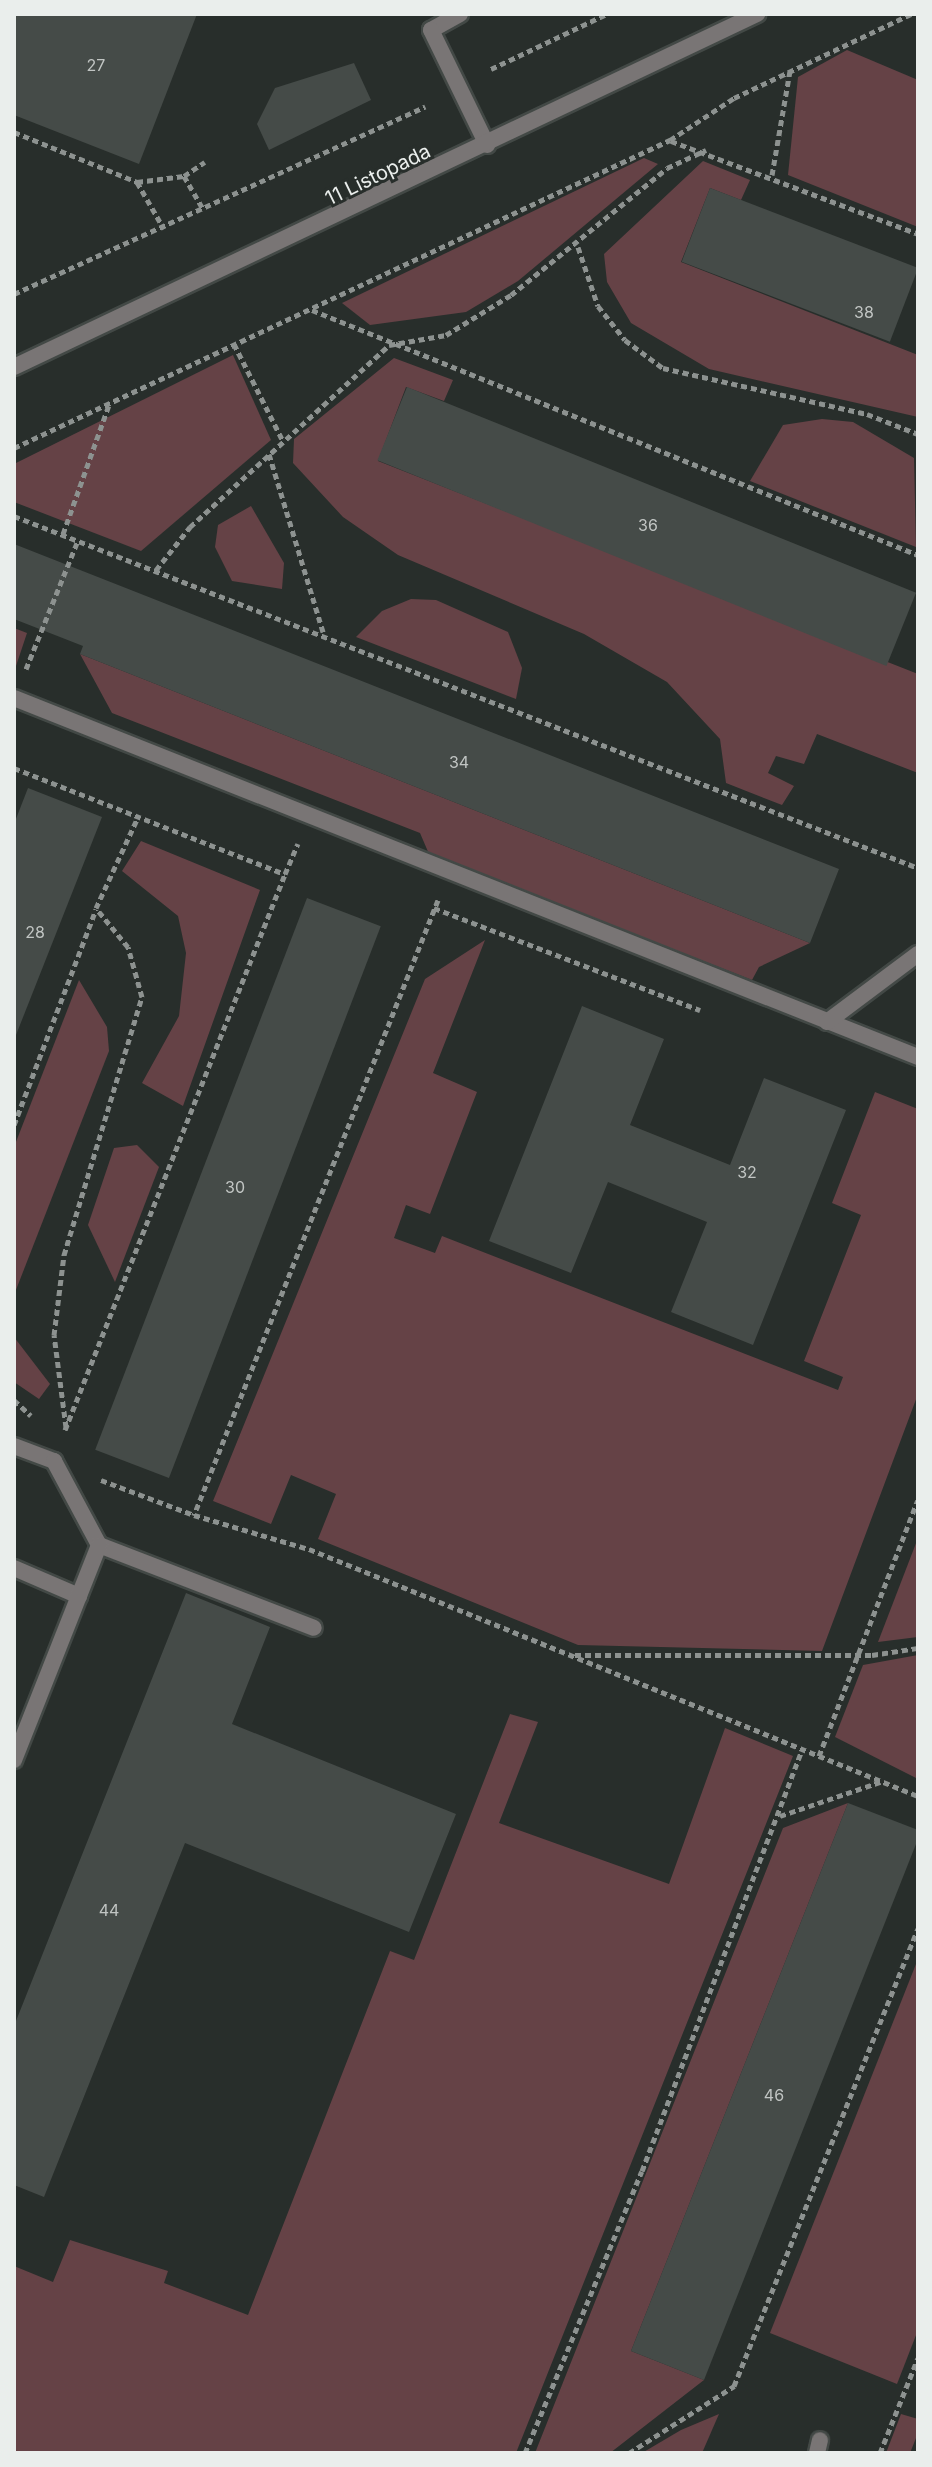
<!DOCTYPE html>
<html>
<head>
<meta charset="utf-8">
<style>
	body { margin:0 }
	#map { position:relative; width:932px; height:2467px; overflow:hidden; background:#282e2b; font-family:Inter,sans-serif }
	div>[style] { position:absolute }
	.green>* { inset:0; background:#654246 }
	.building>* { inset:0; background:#454b48; transform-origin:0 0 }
	.path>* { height:5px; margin-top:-2.5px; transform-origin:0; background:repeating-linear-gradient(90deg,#8d9290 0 6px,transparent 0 10px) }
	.roads { filter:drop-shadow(2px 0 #434946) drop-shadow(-2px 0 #434946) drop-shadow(0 2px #434946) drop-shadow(0 -2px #434946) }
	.service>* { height:16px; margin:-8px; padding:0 8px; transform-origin:8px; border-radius:8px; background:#797575 }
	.tertiary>* { height:16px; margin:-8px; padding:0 8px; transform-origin:8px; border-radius:8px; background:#797575 }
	span { translate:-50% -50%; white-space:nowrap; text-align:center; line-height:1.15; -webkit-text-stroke:6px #282e2b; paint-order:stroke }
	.number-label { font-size:16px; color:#c1c5c3 }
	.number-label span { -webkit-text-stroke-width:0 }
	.street-label { font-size:20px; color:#eaeeec }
	.frame { position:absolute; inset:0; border:16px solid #eaeeec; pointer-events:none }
</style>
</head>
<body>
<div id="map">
	<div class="green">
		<div style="clip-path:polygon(847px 50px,918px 80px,918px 227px,788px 175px,798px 77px)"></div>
		<div style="clip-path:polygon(644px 158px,658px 164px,518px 281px,466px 312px,370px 325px,342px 303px)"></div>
		<div style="clip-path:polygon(703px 161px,750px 180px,741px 200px,710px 188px,681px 262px,918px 355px,918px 417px,709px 369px,631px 323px,607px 282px,604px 254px)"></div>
		<div style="clip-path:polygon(233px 355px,271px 440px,141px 551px,14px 502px,14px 464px)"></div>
		<div style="clip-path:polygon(394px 358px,453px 380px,444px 401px,406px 387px,378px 461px,918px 674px,918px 773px,817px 734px,804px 764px,776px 756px,768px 773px,794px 786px,782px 805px,726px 783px,720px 739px,667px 682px,584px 634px,398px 555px,343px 517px,293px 463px,294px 439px)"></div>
		<div style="clip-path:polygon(822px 419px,853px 422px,914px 458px,916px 547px,750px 481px,783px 425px)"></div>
		<div style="clip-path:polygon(251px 506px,284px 563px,282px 589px,232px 581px,215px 547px,218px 525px)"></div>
		<div style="clip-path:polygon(411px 599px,436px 600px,508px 632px,522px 668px,516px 699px,356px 637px,382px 611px)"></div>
		<div style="clip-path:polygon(14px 628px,27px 633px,14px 672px)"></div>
		<div style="clip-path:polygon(80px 654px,810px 943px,759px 967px,752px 980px,429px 854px,420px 833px,112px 713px)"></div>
		<div style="clip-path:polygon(141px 841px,260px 890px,183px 1106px,142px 1083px,179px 1016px,186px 953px,178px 916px,122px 871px)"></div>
		<div style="clip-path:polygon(485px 940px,433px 1073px,477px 1092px,430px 1214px,406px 1205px,394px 1238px,435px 1253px,442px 1236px,838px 1390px,843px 1377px,804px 1361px,861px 1215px,832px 1203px,875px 1092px,918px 1109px,918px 1394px,822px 1651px,578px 1645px,318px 1539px,336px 1494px,291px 1475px,271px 1524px,213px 1501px,425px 979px)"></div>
		<div style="clip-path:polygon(79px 980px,107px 1027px,109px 1051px,14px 1295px,14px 1147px)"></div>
		<div style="clip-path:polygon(137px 1145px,159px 1167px,115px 1282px,88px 1225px,114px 1148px)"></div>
		<div style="clip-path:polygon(14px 1337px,50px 1384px,39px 1399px,14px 1382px)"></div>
		<div style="clip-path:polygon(918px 1538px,918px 1637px,878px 1642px)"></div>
		<div style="clip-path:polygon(918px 1655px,918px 1779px,835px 1737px,863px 1665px)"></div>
		<div style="clip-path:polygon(510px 1714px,538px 1722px,499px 1823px,669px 1884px,725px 1728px,793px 1756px,516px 2453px,14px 2453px,14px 2266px,53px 2282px,70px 2240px,168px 2271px,164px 2283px,248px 2315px,390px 1951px,414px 1960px)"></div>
		<div style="clip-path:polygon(848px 1803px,631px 2351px,704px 2380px,610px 2453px,535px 2453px,783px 1828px)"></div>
		<div style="clip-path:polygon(918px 1959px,918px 2330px,897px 2384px,770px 2333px)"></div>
		<div style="clip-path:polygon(719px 2414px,702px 2453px,642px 2453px,681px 2430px)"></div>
		<div style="clip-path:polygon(901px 2414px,918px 2419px,918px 2433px,910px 2453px,886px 2453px)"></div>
	</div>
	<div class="building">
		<div style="clip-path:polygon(14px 14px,197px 14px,139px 164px,14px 115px)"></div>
		<div style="clip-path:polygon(354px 63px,371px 100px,269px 150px,257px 124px,275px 88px)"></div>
		<div style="left:710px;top:188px;width:223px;height:79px;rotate:21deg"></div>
		<div style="left:407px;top:387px;width:549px;height:79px;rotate:22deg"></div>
		<div style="clip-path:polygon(14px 544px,839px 869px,810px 943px,80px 654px,83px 646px,14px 619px)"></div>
		<div style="clip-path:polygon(28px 788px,102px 817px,16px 1035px,14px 824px)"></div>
		<div style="left:307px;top:898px;width:79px;height:591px;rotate:21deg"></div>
		<div style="clip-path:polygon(582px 1006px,664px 1039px,630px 1125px,730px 1165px,764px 1078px,846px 1110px,753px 1345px,671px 1312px,707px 1222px,608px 1182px,571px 1273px,489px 1241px)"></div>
		<div style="clip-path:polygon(186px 1593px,270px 1627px,232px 1724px,456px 1814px,409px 1932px,185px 1843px,44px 2197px,14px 2185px,14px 2026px)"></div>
		<div style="clip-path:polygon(848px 1803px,918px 1830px,918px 1839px,704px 2380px,631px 2351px)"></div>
	</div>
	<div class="path">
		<div style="left:491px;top:69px;width:128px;rotate:-25.4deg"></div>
		<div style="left:14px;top:132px;width:133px;rotate:22.1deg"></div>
		<div style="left:137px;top:182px;width:47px;rotate:-7.3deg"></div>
		<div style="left:184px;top:176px;width:25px;rotate:-34deg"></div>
		<div style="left:671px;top:141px;width:264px;rotate:20.6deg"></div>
		<div style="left:772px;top:175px;width:106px;rotate:-80.2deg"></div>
		<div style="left:184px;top:176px;width:39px;rotate:60deg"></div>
		<div style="left:137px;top:182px;width:54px;rotate:60.1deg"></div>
		<div style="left:578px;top:247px;width:62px;rotate:71.3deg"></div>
		<div style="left:598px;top:306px;width:43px;rotate:51.5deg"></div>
		<div style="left:625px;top:340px;width:47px;rotate:36.4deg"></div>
		<div style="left:663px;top:368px;width:209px;rotate:12.7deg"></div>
		<div style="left:867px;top:414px;width:55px;rotate:21.4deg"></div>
		<div style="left:14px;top:294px;width:452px;rotate:-24.5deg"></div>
		<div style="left:312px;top:310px;width:654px;rotate:22.01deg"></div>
		<div style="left:234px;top:344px;width:109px;rotate:63.2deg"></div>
		<div style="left:14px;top:448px;width:725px;rotate:-25.15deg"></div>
		<div style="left:670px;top:140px;width:77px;rotate:-33.3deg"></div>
		<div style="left:734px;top:98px;width:196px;rotate:-25.4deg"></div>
		<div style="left:269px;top:454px;width:186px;rotate:73.1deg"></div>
		<div style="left:14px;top:516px;width:970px;rotate:21.27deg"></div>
		<div style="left:63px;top:534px;width:137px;rotate:-70.4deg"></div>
		<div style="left:156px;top:570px;width:55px;rotate:-51.7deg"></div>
		<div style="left:190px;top:527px;width:270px;rotate:-42.4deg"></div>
		<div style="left:389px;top:345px;width:58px;rotate:-10deg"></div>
		<div style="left:446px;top:335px;width:76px;rotate:-31.6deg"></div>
		<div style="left:511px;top:295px;width:201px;rotate:-39.1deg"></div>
		<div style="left:667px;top:168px;width:43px;rotate:-24.8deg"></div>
		<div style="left:26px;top:669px;width:139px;rotate:-68deg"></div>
		<div style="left:14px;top:768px;width:291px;rotate:21.4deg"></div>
		<div style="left:285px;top:874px;width:33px;rotate:-67deg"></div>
		<div style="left:438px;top:900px;width:662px;rotate:111.64deg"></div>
		<div style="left:194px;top:1515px;width:120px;rotate:16.5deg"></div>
		<div style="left:309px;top:1549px;width:657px;rotate:22.08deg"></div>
		<div style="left:434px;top:908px;width:285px;rotate:21deg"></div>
		<div style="left:14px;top:1125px;width:231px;rotate:-69.2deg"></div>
		<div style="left:14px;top:1400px;width:23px;rotate:43deg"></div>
		<div style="left:66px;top:1427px;width:93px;rotate:-97.4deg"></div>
		<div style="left:54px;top:1335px;width:81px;rotate:-82.9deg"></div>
		<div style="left:64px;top:1255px;width:270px;rotate:-73.2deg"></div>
		<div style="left:142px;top:997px;width:52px;rotate:-105.6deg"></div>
		<div style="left:128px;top:947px;width:50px;rotate:-129.4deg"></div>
		<div style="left:96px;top:908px;width:102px;rotate:-65.2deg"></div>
		<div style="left:65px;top:1430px;width:598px;rotate:-68.41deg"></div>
		<div style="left:101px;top:1480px;width:99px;rotate:20.6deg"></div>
		<div style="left:575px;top:1655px;width:297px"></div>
		<div style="left:872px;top:1655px;width:47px;rotate:-8.7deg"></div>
		<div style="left:819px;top:1756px;width:274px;rotate:-68.9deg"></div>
		<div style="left:780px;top:1816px;width:106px;rotate:-18.8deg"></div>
		<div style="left:525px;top:2453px;width:305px;rotate:-67.5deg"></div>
		<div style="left:642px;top:2171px;width:450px;rotate:-69.2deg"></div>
		<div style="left:629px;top:2453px;width:125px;rotate:-32.5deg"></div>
		<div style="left:734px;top:2386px;width:493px;rotate:-68.1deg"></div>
		<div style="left:880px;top:2453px;width:102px;rotate:-68.2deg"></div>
	</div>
	<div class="roads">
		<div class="service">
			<div style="left:460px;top:14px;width:33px;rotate:151deg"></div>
			<div style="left:431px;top:30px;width:128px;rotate:64deg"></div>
			<div style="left:14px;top:698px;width:973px;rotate:21.66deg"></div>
			<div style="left:827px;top:1022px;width:114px;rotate:-36.8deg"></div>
			<div style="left:14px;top:1446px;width:43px;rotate:20.6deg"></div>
			<div style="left:54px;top:1461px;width:95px;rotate:61.8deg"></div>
			<div style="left:99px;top:1545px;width:230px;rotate:21.1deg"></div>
			<div style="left:14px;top:1568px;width:71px;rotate:23.3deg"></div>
			<div style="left:14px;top:1760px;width:231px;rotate:-68.4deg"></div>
			<div style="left:817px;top:2453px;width:13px;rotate:-77deg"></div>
		</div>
		<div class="tertiary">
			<div style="left:14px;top:367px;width:823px;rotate:-25.41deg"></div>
		</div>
	</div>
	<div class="number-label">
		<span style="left:96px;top:65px">27</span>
		<span style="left:864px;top:312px">38</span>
		<span style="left:648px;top:525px">36</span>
		<span style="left:459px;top:762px">34</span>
		<span style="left:35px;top:932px">28</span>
		<span style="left:747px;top:1172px">32</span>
		<span style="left:235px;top:1187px">30</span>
		<span style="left:109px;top:1910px">44</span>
		<span style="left:774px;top:2095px">46</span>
	</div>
	<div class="street-label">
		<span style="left:378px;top:175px;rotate:-26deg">11 Listopada</span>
	</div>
	<div class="frame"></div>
</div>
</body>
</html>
